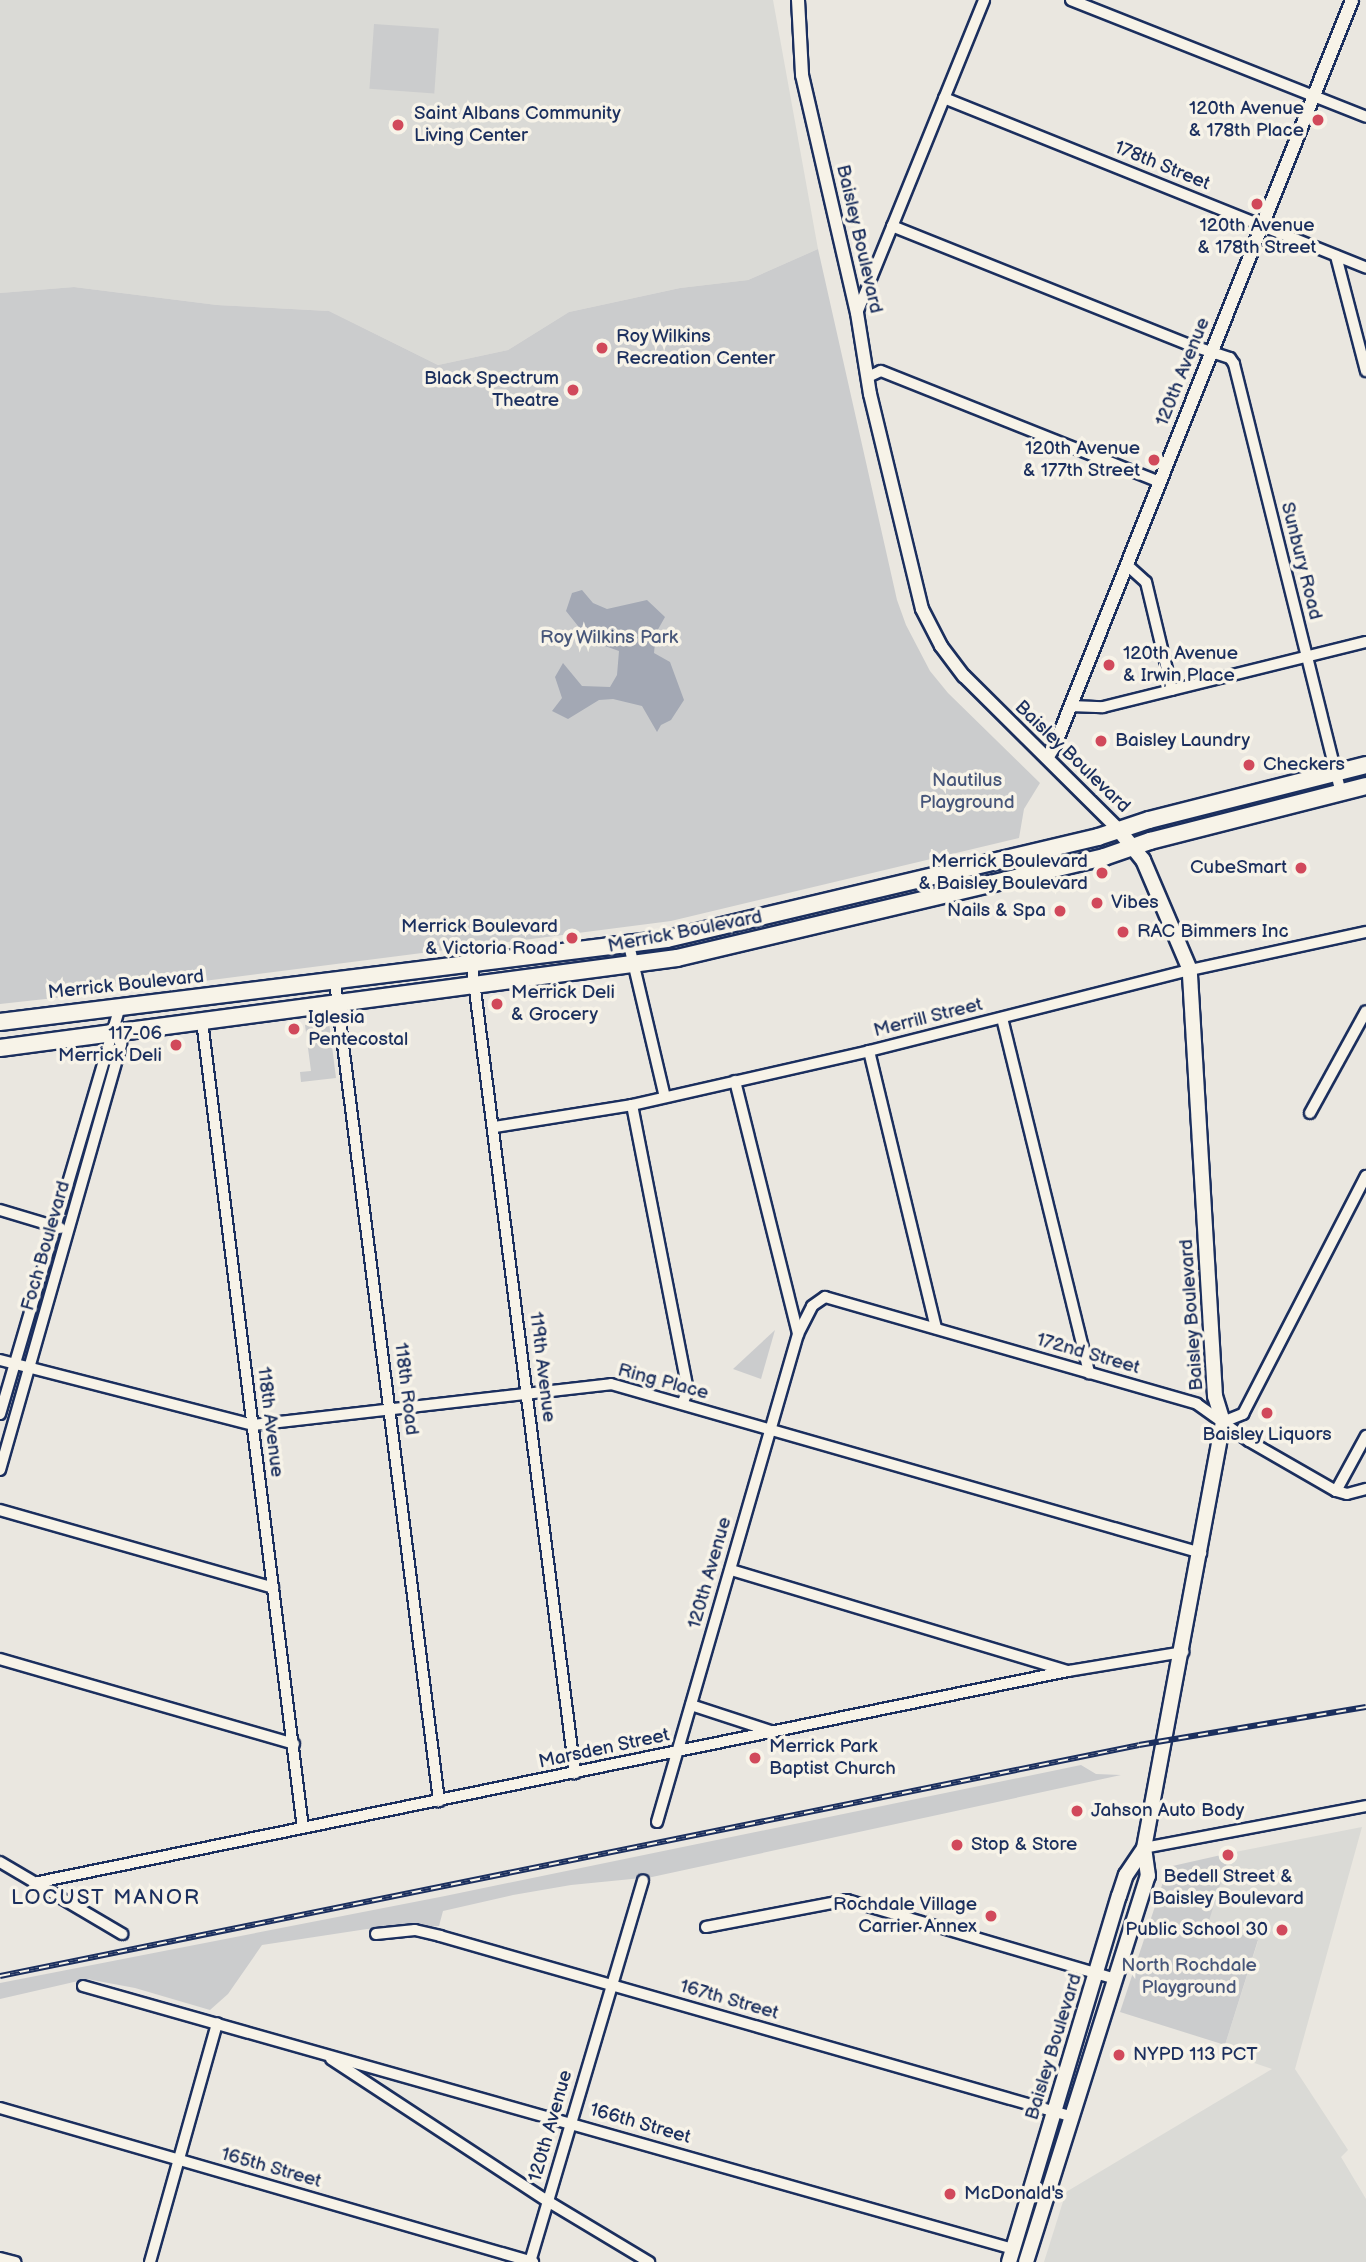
<!DOCTYPE html>
<html>
<head>
<meta charset="utf-8">
<style>
	body { margin:0 }
	#map { position:relative; width:1366px; height:2262px; overflow:hidden; background:#eae7e0; font-family:"Balsamiq Sans",sans-serif }
	div>[style] { position:absolute }
	.built>* { inset:0; background:#dadad6 }
	.green>* { inset:0; background:#cbcccd; transform-origin:0 0 }
	.water>* { inset:0; background:#a3a8b4 }
	.roads { filter:drop-shadow(2px 0 #1b2f5e) drop-shadow(-2px 0 #1b2f5e) drop-shadow(0 2px #1b2f5e) drop-shadow(0 -2px #1b2f5e) }
	.minor>* { height:10px; margin:-5px; padding:0 5px; transform-origin:5px; border-radius:5px; background:#f7f3e8 }
	.tertiary>* { height:12px; margin:-6px; padding:0 6px; transform-origin:6px; border-radius:6px; background:#f7f3e8 }
	.secondary>* { height:14px; margin:-7px; padding:0 7px; transform-origin:7px; border-radius:7px; background:#f7f3e8 }
	.primary>* { height:16px; margin:-8px; padding:0 8px; transform-origin:8px; border-radius:8px; background:#f7f3e8 }
	.rail>* { height:6px; margin-top:-3px; transform-origin:0; background:repeating-linear-gradient(90deg,#f7f3e8 0 10px,#1b2f5e 0 20px); box-sizing:border-box; border-block:2px solid #1b2f5e }
	.dots>* { width:19px; height:19px; translate:-50% -50%; box-sizing:border-box; border:4px solid #f7f3e8; border-radius:50% }
	span { translate:-50% -50%; white-space:nowrap; text-align:center; line-height:1.15; -webkit-text-stroke:7px #f7f3e8; paint-order:stroke }
	.poi-label { font-size:19px; color:#1b2f5e }
	.right { translate:-100% -50%; text-align:right }
	.left { translate:0 -50%; text-align:left }
	.street-label { font-size:19px; color:#1b2f5e }
	.park-label { font-size:19px; color:#47567a }
	.neighbourhood-label { font-size:21px; color:#1b2f5e; letter-spacing:2px }
</style>
</head>
<body>
<div id="map">
	<div class="built">
		<div style="clip-path:polygon(0 0,773px 0,818px 249px,748px 280px,680px 288px,569px 312px,508px 350px,438px 365px,329px 311px,217px 305px,74px 287px,0 293px)"></div>
		<div style="clip-path:polygon(1362px 1827px,1295px 2069px,1348px 2150px,1341px 2157px,1366px 2199px,1366px 2262px,1044px 2262px,1066px 2192px,1272px 2069px,1225px 2053px,1225px 2045px,1258px 1941px,1207px 1925px,1230px 1853px)"></div>
	</div>
	<div class="green">
		<div style="left:374px;top:24px;width:65px;height:65px;rotate:4deg"></div>
		<div style="clip-path:polygon(818px 249px,897px 600px,906px 625px,930px 671px,948px 693px,1040px 783px,1024px 809px,1019px 838px,671px 921px,142px 989px,130px 982px,105px 985px,100px 993px,0 1004px,0 293px,74px 287px,217px 305px,329px 311px,438px 365px,508px 350px,569px 312px,680px 288px,748px 280px)"></div>
		<div style="clip-path:polygon(329px 1022px,336px 1078px,301px 1082px,300px 1072px,311px 1071px,305px 1025px)"></div>
		<div style="clip-path:polygon(775px 1330px,761px 1379px,733px 1369px)"></div>
		<div style="clip-path:polygon(1081px 1765px,1096px 1774px,1121px 1775px,652px 1877px,571px 1885px,513px 1895px,443px 1911px,439px 1926px,367px 1929px,262px 1945px,228px 1994px,210px 2010px,135px 1988px,87px 1979px,0 1999px,0 1983px,445px 1896px)"></div>
		<div style="clip-path:polygon(1230px 1853px,1208px 1924px,1258px 1940px,1225px 2045px,1120px 2012px,1168px 1867px)"></div>
	</div>
	<div class="water">
		<div style="clip-path:polygon(582px 590px,593px 603px,607px 609px,647px 600px,665px 617px,656px 633px,654px 653px,670px 662px,684px 700px,671px 720px,661px 725px,657px 732px,642px 706px,613px 699px,599px 700px,568px 719px,552px 711px,562px 698px,555px 677px,563px 663px,582px 686px,610px 687px,617px 675px,619px 651px,588px 640px,579px 643px,577px 640px,578px 626px,566px 611px,572px 593px)"></div>
	</div>
	<div class="roads">
		<div class="minor">
			<div style="left:1071px;top:0;width:317px;rotate:21.6deg"></div>
			<div style="left:944px;top:98px;width:455px;rotate:21.9deg"></div>
			<div style="left:892px;top:226px;width:318px;rotate:21.8deg"></div>
			<div style="left:1187px;top:344px;width:45px;rotate:18deg"></div>
			<div style="left:1230px;top:358px;width:7px;rotate:56deg"></div>
			<div style="left:1234px;top:364px;width:442px;rotate:76deg"></div>
			<div style="left:1336px;top:256px;width:119px;rotate:75.4deg"></div>
			<div style="left:857px;top:313px;width:338px;rotate:-67.9deg"></div>
			<div style="left:868px;top:377px;width:14px;rotate:-25deg"></div>
			<div style="left:881px;top:371px;width:300px;rotate:21.7deg"></div>
			<div style="left:1127px;top:565px;width:25px;rotate:42deg"></div>
			<div style="left:1146px;top:582px;width:111px;rotate:76.5deg"></div>
			<div style="left:1070px;top:706px;width:33px;rotate:2deg"></div>
			<div style="left:1103px;top:707px;width:271px;rotate:-13.9deg"></div>
			<div style="left:629px;top:945px;width:156px;rotate:76.7deg"></div>
			<div style="left:472px;top:966px;width:814px;rotate:82.73deg"></div>
			<div style="left:335px;top:982px;width:826px;rotate:82.76deg"></div>
			<div style="left:1002px;top:1018px;width:366px;rotate:76.2deg"></div>
			<div style="left:202px;top:1021px;width:813px;rotate:82.87deg"></div>
			<div style="left:869px;top:1051px;width:285px;rotate:76.4deg"></div>
			<div style="left:735px;top:1081px;width:261px;rotate:76deg"></div>
			<div style="left:632px;top:1105px;width:290px;rotate:78.9deg"></div>
			<div style="left:688px;top:1390px;width:15px;rotate:113deg"></div>
			<div style="left:1310px;top:1113px;width:116px;rotate:-61.2deg"></div>
			<div style="left:495px;top:1127px;width:139px;rotate:-9.1deg"></div>
			<div style="left:632px;top:1105px;width:243px;rotate:-12.8deg"></div>
			<div style="left:869px;top:1051px;width:331px;rotate:-14.2deg"></div>
			<div style="left:1190px;top:970px;width:180px;rotate:-12.2deg"></div>
			<div style="left:0;top:1210px;width:63px;rotate:16.7deg"></div>
			<div style="left:0;top:1360px;width:261px;rotate:14.4deg"></div>
			<div style="left:253px;top:1425px;width:360px;rotate:-6.5deg"></div>
			<div style="left:611px;top:1384px;width:614px;rotate:15.98deg"></div>
			<div style="left:0;top:1414px;width:426px;rotate:-73.6deg"></div>
			<div style="left:1223px;top:1422px;width:22px;rotate:-22deg"></div>
			<div style="left:1243px;top:1414px;width:268px;rotate:-62.7deg"></div>
			<div style="left:0;top:1470px;width:443px;rotate:-74.1deg"></div>
			<div style="left:121px;top:1044px;width:14px;rotate:-120deg"></div>
			<div style="left:1336px;top:1491px;width:63px;rotate:-61.4deg"></div>
			<div style="left:0;top:1510px;width:284px;rotate:15.9deg"></div>
			<div style="left:731px;top:1570px;width:349px;rotate:16.7deg"></div>
			<div style="left:0;top:1659px;width:306px;rotate:16.1deg"></div>
			<div style="left:691px;top:1705px;width:87px;rotate:18deg"></div>
			<div style="left:657px;top:1822px;width:508px;rotate:-73.88deg"></div>
			<div style="left:798px;top:1334px;width:31px;rotate:-63deg"></div>
			<div style="left:812px;top:1306px;width:16px;rotate:-35deg"></div>
			<div style="left:825px;top:1297px;width:387px;rotate:16deg"></div>
			<div style="left:1197px;top:1404px;width:64px;rotate:35.4deg"></div>
			<div style="left:1249px;top:1441px;width:100px;rotate:29.9deg"></div>
			<div style="left:1336px;top:1491px;width:11px;rotate:15deg"></div>
			<div style="left:1347px;top:1494px;width:20px;rotate:-15deg"></div>
			<div style="left:1144px;top:1848px;width:226px;rotate:-10.7deg"></div>
			<div style="left:0;top:1862px;width:142px;rotate:30.5deg"></div>
			<div style="left:34px;top:1883px;width:1056px;rotate:-11.59deg"></div>
			<div style="left:1068px;top:1671px;width:117px;rotate:-9.4deg"></div>
			<div style="left:706px;top:1927px;width:144px;rotate:-10.8deg"></div>
			<div style="left:847px;top:1900px;width:280px;rotate:16.4deg"></div>
			<div style="left:376px;top:1934px;width:39px;rotate:-6deg"></div>
			<div style="left:415px;top:1930px;width:26px;rotate:13deg"></div>
			<div style="left:440px;top:1936px;width:655px;rotate:15.95deg"></div>
			<div style="left:83px;top:1986px;width:966px;rotate:15.79deg"></div>
			<div style="left:331px;top:2059px;width:261px;rotate:33.3deg"></div>
			<div style="left:549px;top:2202px;width:117px;rotate:31deg"></div>
			<div style="left:0;top:2108px;width:555px;rotate:16.12deg"></div>
			<div style="left:0;top:2258px;width:16px;rotate:15deg"></div>
			<div style="left:150px;top:2262px;width:248px;rotate:-74.3deg"></div>
			<div style="left:530px;top:2262px;width:398px;rotate:-73.5deg"></div>
		</div>
		<div class="tertiary">
			<div style="left:798px;top:0;width:75px;rotate:86.9deg"></div>
			<div style="left:802px;top:75px;width:244px;rotate:77deg"></div>
			<div style="left:857px;top:313px;width:82px;rotate:80.9deg"></div>
			<div style="left:870px;top:394px;width:221px;rotate:76.4deg"></div>
			<div style="left:922px;top:609px;width:42px;rotate:62.8deg"></div>
			<div style="left:941px;top:646px;width:38px;rotate:53deg"></div>
			<div style="left:964px;top:676px;width:218px;rotate:44.8deg"></div>
			<div style="left:1047px;top:758px;width:15px;rotate:-58deg"></div>
			<div style="left:1055px;top:745px;width:802px;rotate:-68.26deg"></div>
		</div>
		<div class="secondary">
			<div style="left:1009px;top:2262px;width:382px;rotate:-73.3deg"></div>
			<div style="left:1119px;top:1896px;width:22px;rotate:-72deg"></div>
			<div style="left:1126px;top:1875px;width:32px;rotate:-56deg"></div>
			<div style="left:1026px;top:2262px;width:405px;rotate:-72.5deg"></div>
			<div style="left:1148px;top:1876px;width:28px;rotate:-98deg"></div>
			<div style="left:1144px;top:1848px;width:433px;rotate:-79.5deg"></div>
			<div style="left:1223px;top:1422px;width:27px;rotate:-107deg"></div>
			<div style="left:1215px;top:1396px;width:427px;rotate:-93.4deg"></div>
			<div style="left:1190px;top:970px;width:120px;rotate:-113.1deg"></div>
			<div style="left:1143px;top:860px;width:38px;rotate:-129deg"></div>
		</div>
		<div class="primary">
			<div style="left:0;top:1022px;width:672px;rotate:-7.09deg"></div>
			<div style="left:667px;top:939px;width:443px;rotate:-13.3deg"></div>
			<div style="left:1098px;top:837px;width:54px;rotate:-18.4deg"></div>
			<div style="left:1149px;top:820px;width:224px;rotate:-14.2deg"></div>
			<div style="left:0;top:1048px;width:683px;rotate:-7.57deg"></div>
			<div style="left:677px;top:958px;width:439px;rotate:-13.3deg"></div>
			<div style="left:1104px;top:857px;width:49px;rotate:-19.2deg"></div>
			<div style="left:1150px;top:841px;width:223px;rotate:-14.3deg"></div>
		</div>
	</div>
	<div class="rail">
		<div style="left:0;top:1976px;width:1162px;rotate:-11.46deg"></div>
		<div style="left:1139px;top:1745px;width:230px;rotate:-9.5deg"></div>
	</div>
	<div class="dots">
		<div style="left:1318px;top:120px;background:#d1495b"></div>
		<div style="left:398px;top:125px;background:#d1495b"></div>
		<div style="left:1257px;top:204px;background:#d1495b"></div>
		<div style="left:602px;top:348px;background:#d1495b"></div>
		<div style="left:573px;top:390px;background:#d1495b"></div>
		<div style="left:1154px;top:460px;background:#d1495b"></div>
		<div style="left:1109px;top:665px;background:#d1495b"></div>
		<div style="left:1101px;top:741px;background:#d1495b"></div>
		<div style="left:1249px;top:765px;background:#d1495b"></div>
		<div style="left:1301px;top:868px;background:#d1495b"></div>
		<div style="left:1102px;top:873px;background:#d1495b"></div>
		<div style="left:1097px;top:903px;background:#d1495b"></div>
		<div style="left:1060px;top:911px;background:#d1495b"></div>
		<div style="left:1123px;top:932px;background:#d1495b"></div>
		<div style="left:572px;top:938px;background:#d1495b"></div>
		<div style="left:497px;top:1004px;background:#d1495b"></div>
		<div style="left:294px;top:1029px;background:#d1495b"></div>
		<div style="left:176px;top:1045px;background:#d1495b"></div>
		<div style="left:1267px;top:1413px;background:#d1495b"></div>
		<div style="left:755px;top:1758px;background:#d1495b"></div>
		<div style="left:1077px;top:1811px;background:#d1495b"></div>
		<div style="left:957px;top:1845px;background:#d1495b"></div>
		<div style="left:1228px;top:1855px;background:#d1495b"></div>
		<div style="left:991px;top:1916px;background:#d1495b"></div>
		<div style="left:1282px;top:1930px;background:#d1495b"></div>
		<div style="left:1119px;top:2055px;background:#d1495b"></div>
		<div style="left:950px;top:2194px;background:#d1495b"></div>
	</div>
	<div class="poi-label">
		<span class="right" style="left:1304px;top:120px">120th Avenue<br>&amp; 178th Place</span>
		<span class="left" style="left:414px;top:125px">Saint Albans Community<br>Living Center</span>
		<span style="left:1257px;top:237px">120th Avenue<br>&amp; 178th Street</span>
		<span class="left" style="left:616px;top:348px">Roy Wilkins<br>Recreation Center</span>
		<span class="right" style="left:559px;top:390px">Black Spectrum<br>Theatre</span>
		<span class="right" style="left:1140px;top:460px">120th Avenue<br>&amp; 177th Street</span>
		<span class="left" style="left:1123px;top:665px">120th Avenue<br>&amp; Irwin Place</span>
		<span class="left" style="left:1115px;top:741px">Baisley Laundry</span>
		<span class="left" style="left:1263px;top:765px">Checkers</span>
		<span class="right" style="left:1088px;top:873px">Merrick Boulevard<br>&amp; Baisley Boulevard</span>
		<span class="right" style="left:1287px;top:868px">CubeSmart</span>
		<span class="left" style="left:1111px;top:903px">Vibes</span>
		<span class="right" style="left:1046px;top:911px">Nails &amp; Spa</span>
		<span class="right" style="left:558px;top:938px">Merrick Boulevard<br>&amp; Victoria Road</span>
		<span class="left" style="left:1137px;top:932px">RAC Bimmers Inc</span>
		<span class="left" style="left:511px;top:1004px">Merrick Deli<br>&amp; Grocery</span>
		<span class="left" style="left:308px;top:1029px">Iglesia<br>Pentecostal</span>
		<span class="right" style="left:162px;top:1045px">117-06<br>Merrick Deli</span>
		<span style="left:1267px;top:1435px">Baisley Liquors</span>
		<span class="left" style="left:769px;top:1758px">Merrick Park<br>Baptist Church</span>
		<span class="left" style="left:1091px;top:1811px">Jahson Auto Body</span>
		<span class="left" style="left:971px;top:1845px">Stop &amp; Store</span>
		<span style="left:1228px;top:1888px">Bedell Street &amp;<br>Baisley Boulevard</span>
		<span class="right" style="left:977px;top:1916px">Rochdale Village<br>Carrier Annex</span>
		<span class="right" style="left:1268px;top:1930px">Public School 30</span>
		<span class="left" style="left:1133px;top:2055px">NYPD 113 PCT</span>
		<span class="left" style="left:964px;top:2194px">McDonald's</span>
	</div>
	<div class="street-label">
		<span style="left:1162px;top:166px;rotate:22deg">178th Street</span>
		<span style="left:859px;top:239px;rotate:77deg">Baisley Boulevard</span>
		<span style="left:1183px;top:372px;rotate:-68deg">120th Avenue</span>
		<span style="left:1301px;top:561px;rotate:76deg">Sunbury Road</span>
		<span style="left:1072px;top:757px;rotate:44deg">Baisley Boulevard</span>
		<span style="left:685px;top:932px;rotate:-11deg">Merrick Boulevard</span>
		<span style="left:126px;top:985px;rotate:-6deg">Merrick Boulevard</span>
		<span style="left:928px;top:1018px;rotate:-14deg">Merrill Street</span>
		<span style="left:46px;top:1246px;rotate:-74deg">Foch Boulevard</span>
		<span style="left:1192px;top:1315px;rotate:-94deg">Baisley Boulevard</span>
		<span style="left:1088px;top:1354px;rotate:16deg">172nd Street</span>
		<span style="left:542px;top:1367px;rotate:83deg">119th Avenue</span>
		<span style="left:663px;top:1382px;rotate:15deg">Ring Place</span>
		<span style="left:406px;top:1389px;rotate:83deg">118th Road</span>
		<span style="left:270px;top:1422px;rotate:83deg">118th Avenue</span>
		<span style="left:710px;top:1573px;rotate:-74deg">120th Avenue</span>
		<span style="left:604px;top:1749px;rotate:-12deg">Marsden Street</span>
		<span style="left:729px;top:2000px;rotate:16deg">167th Street</span>
		<span style="left:1054px;top:2047px;rotate:-73deg">Baisley Boulevard</span>
		<span style="left:640px;top:2124px;rotate:16deg">166th Street</span>
		<span style="left:551px;top:2126px;rotate:-74deg">120th Avenue</span>
		<span style="left:271px;top:2168px;rotate:16deg">165th Street</span>
	</div>
	<div class="park-label">
		<span style="left:609px;top:638px">Roy Wilkins Park</span>
		<span style="left:967px;top:792px">Nautilus<br>Playground</span>
		<span style="left:1189px;top:1977px">North Rochdale<br>Playground</span>
	</div>
	<div class="neighbourhood-label">
		<span style="left:106px;top:1898px">LOCUST MANOR</span>
	</div>
</div>
</body>
</html>
